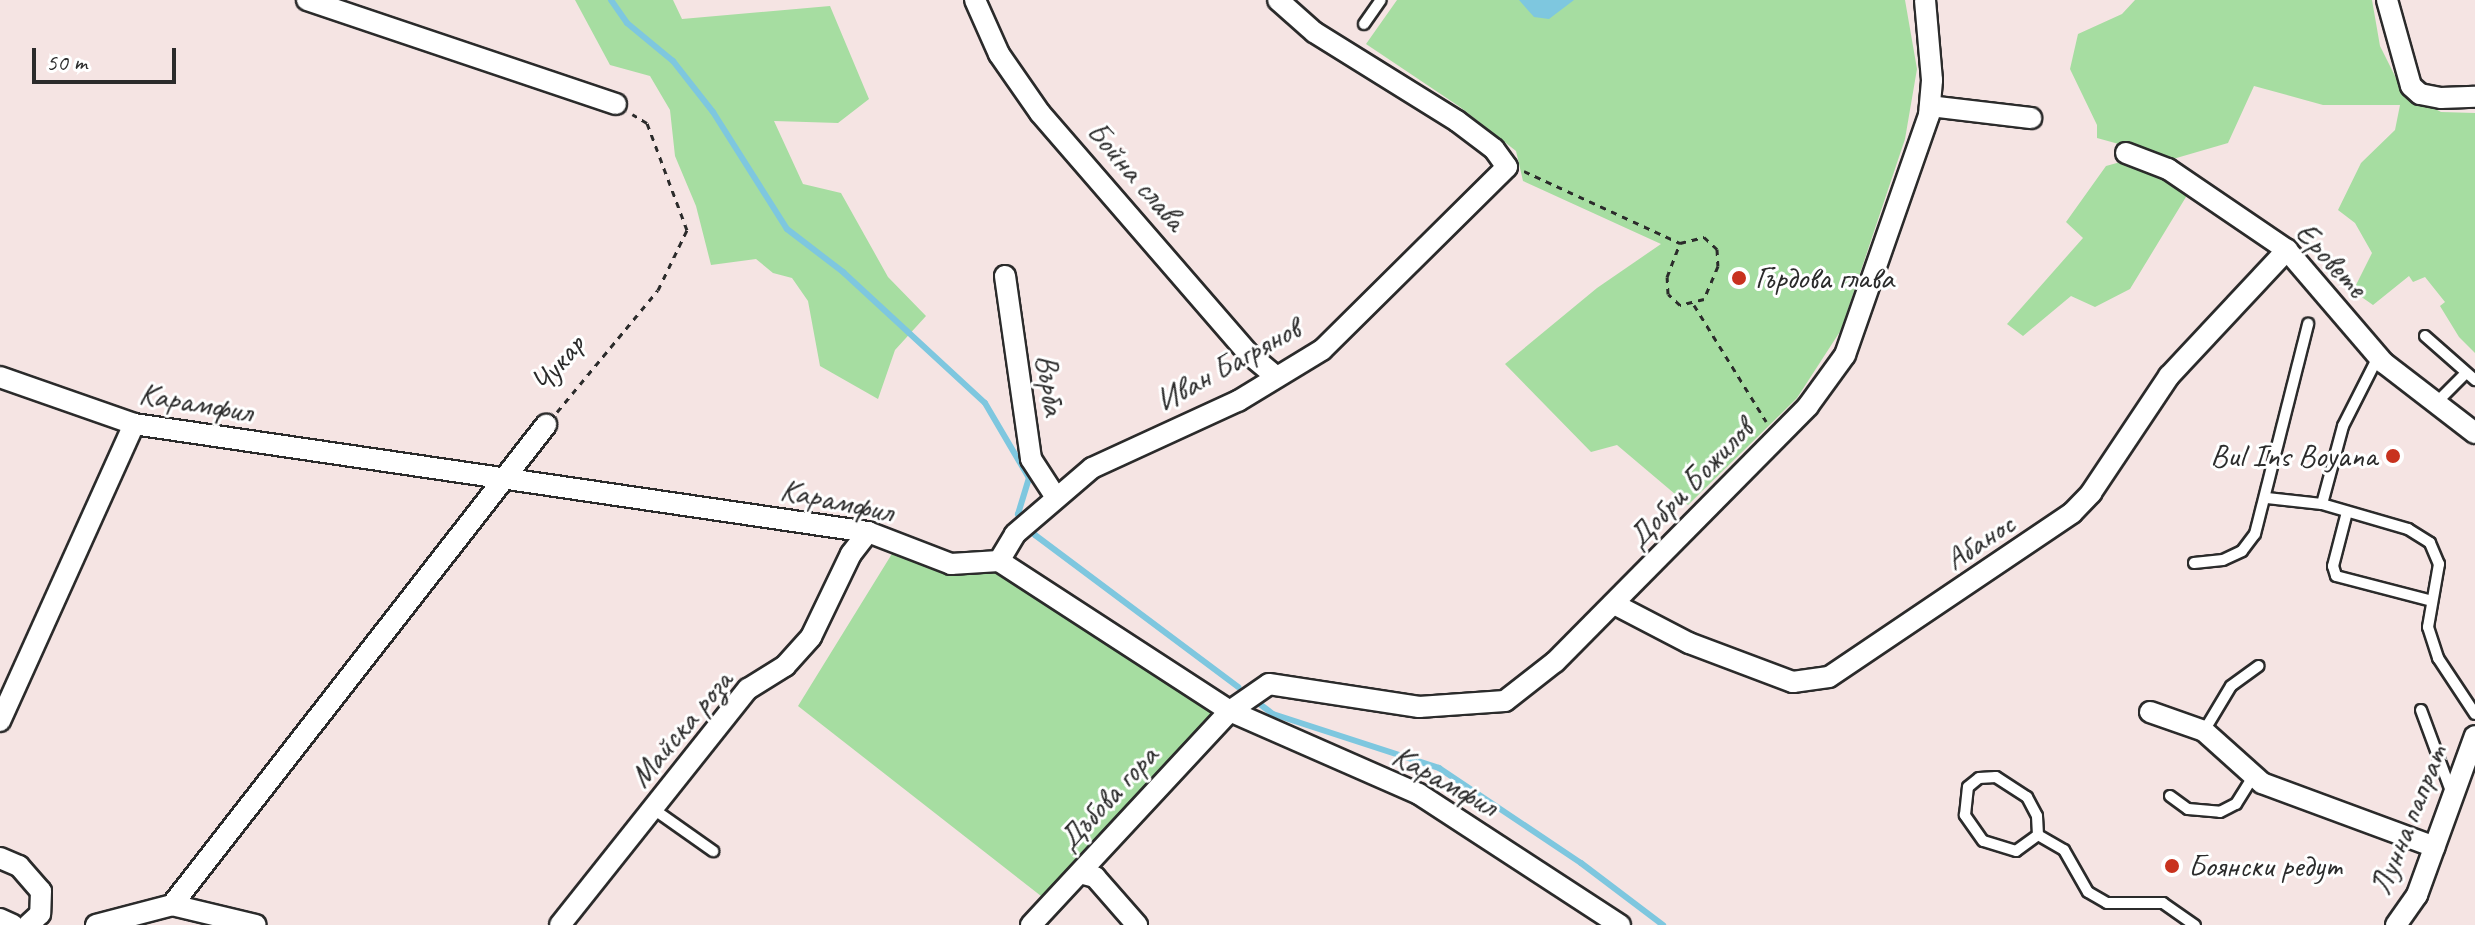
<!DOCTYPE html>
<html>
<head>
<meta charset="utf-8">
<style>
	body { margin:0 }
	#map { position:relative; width:2475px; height:925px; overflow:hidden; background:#f5e4e3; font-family:Caveat,sans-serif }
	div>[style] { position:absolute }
	.green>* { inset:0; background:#a6dda1 }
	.water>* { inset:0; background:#7ec7df }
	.stream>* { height:6px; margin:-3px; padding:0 3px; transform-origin:3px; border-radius:3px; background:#7ec7df }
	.path>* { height:3px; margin-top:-1.5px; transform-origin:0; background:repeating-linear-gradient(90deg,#2b2b2b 0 6px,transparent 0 12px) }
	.roads { filter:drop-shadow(2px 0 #2b2b2b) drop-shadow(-2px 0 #2b2b2b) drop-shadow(0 2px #2b2b2b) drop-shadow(0 -2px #2b2b2b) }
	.lane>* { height:10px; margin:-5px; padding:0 5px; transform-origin:5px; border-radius:5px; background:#fff }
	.street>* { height:20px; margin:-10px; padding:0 10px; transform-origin:10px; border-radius:10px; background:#fff }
	.dots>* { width:22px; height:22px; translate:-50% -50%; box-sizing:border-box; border:4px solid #fff; border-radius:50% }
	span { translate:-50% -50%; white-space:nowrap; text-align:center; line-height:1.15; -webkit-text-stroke:6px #fff; paint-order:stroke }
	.street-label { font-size:32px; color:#2b2b2b }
	.poi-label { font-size:32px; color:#2b2b2b }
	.left { translate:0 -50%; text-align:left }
	.right { translate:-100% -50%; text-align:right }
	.scale { position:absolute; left:32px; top:48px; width:144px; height:36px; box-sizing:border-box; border:4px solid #2b2b2b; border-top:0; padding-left:10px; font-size:24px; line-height:28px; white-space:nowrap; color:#2b2b2b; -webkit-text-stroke:6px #fff; paint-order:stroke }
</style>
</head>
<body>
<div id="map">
	<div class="green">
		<div style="clip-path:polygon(575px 0,673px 0,682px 19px,830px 6px,869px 99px,838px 123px,774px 121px,803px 184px,841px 193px,888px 277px,926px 316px,895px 350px,878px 399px,820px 366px,808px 301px,792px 278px,773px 273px,756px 259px,711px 265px,696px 206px,675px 156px,670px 110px,650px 76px,610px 65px)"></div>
		<div style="clip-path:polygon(1397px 0,1905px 0,1917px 69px,1905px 139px,1841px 330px,1797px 398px,1688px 505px,1617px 445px,1591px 452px,1505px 364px,1597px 288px,1661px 244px,1523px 181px,1516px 151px,1460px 107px,1366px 44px)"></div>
		<div style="clip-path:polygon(2135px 0,2372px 0,2380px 46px,2403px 92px,2441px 112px,2475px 113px,2475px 353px,2459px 337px,2440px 306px,2445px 302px,2425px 277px,2413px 282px,2409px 276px,2373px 305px,2353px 291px,2372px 253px,2355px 223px,2338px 210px,2361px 163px,2395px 130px,2400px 105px,2323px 105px,2254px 86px,2228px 143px,2173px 159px,2097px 138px,2097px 125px,2070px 69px,2078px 34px,2122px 14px)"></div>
		<div style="clip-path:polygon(2124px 161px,2164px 176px,2189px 192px,2130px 289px,2095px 307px,2071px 296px,2023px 336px,2007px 324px,2083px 238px,2066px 222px,2106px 166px)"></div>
		<div style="clip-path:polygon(898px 544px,951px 564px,999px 561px,1230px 711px,1050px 903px,798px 706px)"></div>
	</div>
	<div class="water">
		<div style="clip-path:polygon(1519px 0,1574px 0,1549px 19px,1534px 17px)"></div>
	</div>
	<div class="stream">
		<div style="left:611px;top:0;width:28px;rotate:55deg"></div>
		<div style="left:627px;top:23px;width:60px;rotate:39.6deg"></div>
		<div style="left:673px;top:61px;width:65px;rotate:51.9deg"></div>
		<div style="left:713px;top:112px;width:138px;rotate:57.7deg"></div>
		<div style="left:787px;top:229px;width:71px;rotate:37.5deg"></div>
		<div style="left:843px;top:272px;width:193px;rotate:42.7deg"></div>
		<div style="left:985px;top:403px;width:87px;rotate:59.6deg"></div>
		<div style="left:1029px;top:478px;width:38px;rotate:107deg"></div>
		<div style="left:1018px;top:514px;width:27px;rotate:51deg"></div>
		<div style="left:1035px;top:535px;width:254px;rotate:36.8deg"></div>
		<div style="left:1257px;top:702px;width:20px;rotate:37deg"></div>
		<div style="left:1273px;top:714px;width:175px;rotate:18deg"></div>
		<div style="left:1439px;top:768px;width:171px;rotate:33.8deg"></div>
		<div style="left:1581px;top:863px;width:103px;rotate:37.1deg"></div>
	</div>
	<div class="path">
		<div style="left:1524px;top:171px;width:172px;rotate:24.8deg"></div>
		<div style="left:1704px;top:237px;width:18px;rotate:43deg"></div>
		<div style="left:1717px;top:249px;width:17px;rotate:87deg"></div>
		<div style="left:1718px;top:266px;width:36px;rotate:113deg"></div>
		<div style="left:1704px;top:299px;width:25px;rotate:166deg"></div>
		<div style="left:1680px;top:305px;width:16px;rotate:-137deg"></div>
		<div style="left:1668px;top:294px;width:17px;rotate:-93deg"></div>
		<div style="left:1667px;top:277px;width:36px;rotate:-69deg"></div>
		<div style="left:1680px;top:243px;width:25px;rotate:-14deg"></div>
		<div style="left:1694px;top:305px;width:137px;rotate:58.2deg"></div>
		<div style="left:557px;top:412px;width:158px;rotate:-50.4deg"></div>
		<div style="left:658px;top:290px;width:67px;rotate:-64.2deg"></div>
		<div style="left:687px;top:230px;width:114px;rotate:-110.5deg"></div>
		<div style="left:647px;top:123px;width:17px;rotate:-149deg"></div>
	</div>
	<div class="roads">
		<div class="lane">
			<div style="left:1364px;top:24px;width:29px;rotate:-55deg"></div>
			<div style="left:2425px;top:336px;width:67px;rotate:41.3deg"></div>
			<div style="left:2436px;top:403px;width:42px;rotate:-45deg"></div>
			<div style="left:2267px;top:498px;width:55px;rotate:6.2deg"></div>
			<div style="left:2322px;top:504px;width:90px;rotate:16.2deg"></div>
			<div style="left:2408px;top:529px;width:26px;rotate:32deg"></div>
			<div style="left:2430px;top:543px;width:23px;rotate:67deg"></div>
			<div style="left:2439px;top:564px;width:64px;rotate:99.9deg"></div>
			<div style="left:2428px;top:627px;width:33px;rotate:72deg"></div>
			<div style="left:2438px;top:658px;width:67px;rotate:56.5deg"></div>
			<div style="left:2322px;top:504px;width:81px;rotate:-74.9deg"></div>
			<div style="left:2343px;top:426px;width:77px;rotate:-63.1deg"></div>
			<div style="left:2347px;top:512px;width:56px;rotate:104.5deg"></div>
			<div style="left:2333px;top:566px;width:10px;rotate:73deg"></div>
			<div style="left:2336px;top:576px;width:96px;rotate:14.5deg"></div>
			<div style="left:2194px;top:563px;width:29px;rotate:-6deg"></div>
			<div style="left:2223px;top:560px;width:21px;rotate:-25deg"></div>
			<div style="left:2242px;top:551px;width:21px;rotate:-53deg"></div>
			<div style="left:2255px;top:534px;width:217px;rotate:-75.8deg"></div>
			<div style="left:2421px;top:710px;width:90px;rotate:69.7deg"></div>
			<div style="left:2204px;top:731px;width:52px;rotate:-59deg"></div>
			<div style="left:2231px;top:686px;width:34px;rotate:-36deg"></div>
			<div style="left:1996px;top:777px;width:37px;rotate:33deg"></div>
			<div style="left:2027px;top:797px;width:21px;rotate:62deg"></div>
			<div style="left:2037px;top:816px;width:19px;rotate:87deg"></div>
			<div style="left:2038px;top:835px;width:27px;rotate:144deg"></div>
			<div style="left:2016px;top:851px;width:34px;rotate:-163deg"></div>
			<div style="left:1983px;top:841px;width:32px;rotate:-125deg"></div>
			<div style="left:1965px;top:815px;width:28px;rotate:-84deg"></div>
			<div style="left:1968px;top:787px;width:14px;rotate:-39deg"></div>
			<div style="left:1979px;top:778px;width:17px;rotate:-3deg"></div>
			<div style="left:2170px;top:796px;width:22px;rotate:36deg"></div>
			<div style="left:2188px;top:809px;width:32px;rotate:5deg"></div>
			<div style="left:2220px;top:812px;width:18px;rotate:-27deg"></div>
			<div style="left:2236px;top:804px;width:32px;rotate:-58deg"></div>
			<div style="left:652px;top:808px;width:75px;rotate:35.2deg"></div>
			<div style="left:2038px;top:835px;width:30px;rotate:30deg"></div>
			<div style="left:2064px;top:850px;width:48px;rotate:60.3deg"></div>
			<div style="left:2088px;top:892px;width:22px;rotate:30deg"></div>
			<div style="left:2107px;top:903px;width:56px"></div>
			<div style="left:2163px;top:903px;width:39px;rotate:35deg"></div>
		</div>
		<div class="street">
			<div style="left:307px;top:0;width:326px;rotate:18.6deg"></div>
			<div style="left:975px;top:0;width:59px;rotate:66deg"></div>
			<div style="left:999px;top:54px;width:72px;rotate:55.2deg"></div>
			<div style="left:1040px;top:113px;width:319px;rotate:49.1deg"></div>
			<div style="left:1249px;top:354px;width:33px;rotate:40deg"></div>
			<div style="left:2387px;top:0;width:89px;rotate:74.4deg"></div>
			<div style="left:2411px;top:86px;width:12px;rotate:42deg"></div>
			<div style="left:2420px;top:94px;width:21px;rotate:11deg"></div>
			<div style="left:2441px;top:98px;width:34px;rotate:-2deg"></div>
			<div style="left:1930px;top:106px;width:102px;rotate:6.8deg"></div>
			<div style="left:2126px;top:153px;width:45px;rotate:20.9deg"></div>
			<div style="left:2168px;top:169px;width:144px;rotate:34.2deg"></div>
			<div style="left:2287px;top:250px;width:149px;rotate:49.4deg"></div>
			<div style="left:2384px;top:363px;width:115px;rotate:37.6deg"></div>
			<div style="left:1005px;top:276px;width:185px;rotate:81.9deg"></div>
			<div style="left:1031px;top:459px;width:44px;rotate:57deg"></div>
			<div style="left:0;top:377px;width:142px;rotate:19.3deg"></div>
			<div style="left:134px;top:424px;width:742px;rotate:8.37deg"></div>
			<div style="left:868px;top:532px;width:89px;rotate:21.1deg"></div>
			<div style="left:951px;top:564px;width:48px;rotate:-3.6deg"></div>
			<div style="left:999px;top:561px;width:275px;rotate:33deg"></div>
			<div style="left:1230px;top:711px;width:206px;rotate:23.7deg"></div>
			<div style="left:1419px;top:794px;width:240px;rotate:33.1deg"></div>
			<div style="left:999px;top:561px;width:31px;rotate:-59deg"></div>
			<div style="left:1015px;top:534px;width:101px;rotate:-40.6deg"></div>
			<div style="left:1092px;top:468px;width:161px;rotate:-24.7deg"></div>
			<div style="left:1238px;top:401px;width:98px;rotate:-31.3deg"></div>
			<div style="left:1322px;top:350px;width:260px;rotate:-44.7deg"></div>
			<div style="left:1507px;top:167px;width:22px;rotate:-126deg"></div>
			<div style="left:1494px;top:149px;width:46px;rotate:-142.9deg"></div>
			<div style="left:1457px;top:121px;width:168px;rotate:-148.1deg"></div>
			<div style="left:1314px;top:32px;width:48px;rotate:-138.4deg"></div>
			<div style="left:1614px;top:604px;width:85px;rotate:27.5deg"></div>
			<div style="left:1689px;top:643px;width:111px;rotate:20.6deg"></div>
			<div style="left:1793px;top:682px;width:36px;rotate:-8deg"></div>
			<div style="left:1829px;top:677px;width:293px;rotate:-34deg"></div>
			<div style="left:2072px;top:513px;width:28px;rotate:-46deg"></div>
			<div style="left:2091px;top:493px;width:141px;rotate:-56.3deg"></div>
			<div style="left:2169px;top:376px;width:173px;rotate:-46.9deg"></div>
			<div style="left:2150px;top:712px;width:57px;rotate:19.4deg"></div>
			<div style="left:2204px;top:731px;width:78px;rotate:41.9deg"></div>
			<div style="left:2262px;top:783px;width:184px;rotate:20.3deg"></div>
			<div style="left:0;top:721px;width:326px;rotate:-65.7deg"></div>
			<div style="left:0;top:858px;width:21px;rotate:23deg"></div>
			<div style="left:19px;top:866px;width:33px;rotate:49deg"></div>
			<div style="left:41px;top:891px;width:23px;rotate:92deg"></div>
			<div style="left:40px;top:914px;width:16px;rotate:137deg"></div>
			<div style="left:1080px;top:873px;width:16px;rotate:15deg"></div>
			<div style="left:1095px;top:877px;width:64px;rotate:48.8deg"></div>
			<div style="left:172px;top:905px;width:609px;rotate:-52.08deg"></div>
			<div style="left:0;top:919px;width:14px;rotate:25deg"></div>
			<div style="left:96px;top:925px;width:79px;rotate:-14.7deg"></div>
			<div style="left:172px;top:905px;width:86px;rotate:13.4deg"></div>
			<div style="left:560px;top:925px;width:302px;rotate:-51.5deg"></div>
			<div style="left:748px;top:689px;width:44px;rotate:-31.9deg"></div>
			<div style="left:785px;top:666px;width:39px;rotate:-48deg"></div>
			<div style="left:811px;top:637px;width:92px;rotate:-64.3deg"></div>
			<div style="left:851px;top:554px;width:28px;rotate:-52deg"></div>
			<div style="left:1031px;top:925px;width:292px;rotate:-47.1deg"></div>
			<div style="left:1230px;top:711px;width:47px;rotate:-34.7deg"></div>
			<div style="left:1269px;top:684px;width:152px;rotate:8.7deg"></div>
			<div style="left:1419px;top:707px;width:86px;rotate:-4deg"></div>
			<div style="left:1505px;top:701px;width:63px;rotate:-38deg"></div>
			<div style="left:1555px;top:662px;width:360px;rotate:-45.3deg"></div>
			<div style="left:1808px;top:406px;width:63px;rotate:-54deg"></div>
			<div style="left:1845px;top:355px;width:254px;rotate:-70.7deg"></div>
			<div style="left:1929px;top:115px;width:35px;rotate:-85deg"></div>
			<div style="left:1932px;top:80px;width:80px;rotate:-95deg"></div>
			<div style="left:2396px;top:925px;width:37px;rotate:-55deg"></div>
			<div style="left:2417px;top:895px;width:169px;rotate:-70deg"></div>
		</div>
	</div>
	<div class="dots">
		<div style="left:1739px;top:278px;background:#c8321e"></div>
		<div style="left:2393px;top:456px;background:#c8321e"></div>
		<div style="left:2172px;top:866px;background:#c8321e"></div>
	</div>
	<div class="street-label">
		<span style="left:1136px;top:176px;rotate:49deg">Бойна слава</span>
		<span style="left:2331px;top:260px;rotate:47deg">Еровете</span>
		<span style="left:558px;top:364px;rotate:-50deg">Чукар</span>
		<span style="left:1228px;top:365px;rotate:-29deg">Иван Багрянов</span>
		<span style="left:1050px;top:385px;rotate:82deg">Върба</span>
		<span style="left:196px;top:403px;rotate:10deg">Карамфил</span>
		<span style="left:1690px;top:484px;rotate:-46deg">Добри Божилов</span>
		<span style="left:837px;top:501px;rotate:12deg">Карамфил</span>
		<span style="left:1980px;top:542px;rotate:-34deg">Абанос</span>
		<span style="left:681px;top:729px;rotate:-50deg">Майска роза</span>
		<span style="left:1445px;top:781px;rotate:29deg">Карамфил</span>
		<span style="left:1108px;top:798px;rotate:-47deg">Дъбова гора</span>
		<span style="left:2409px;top:820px;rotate:-68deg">Лунна папрат</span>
	</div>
	<div class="poi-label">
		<span class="left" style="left:1755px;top:278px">Гърдова глава</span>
		<span class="right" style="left:2377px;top:456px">Bul Ins Boyana</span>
		<span class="left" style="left:2188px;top:866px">Боянски редут</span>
	</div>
	<div class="scale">50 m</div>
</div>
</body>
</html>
